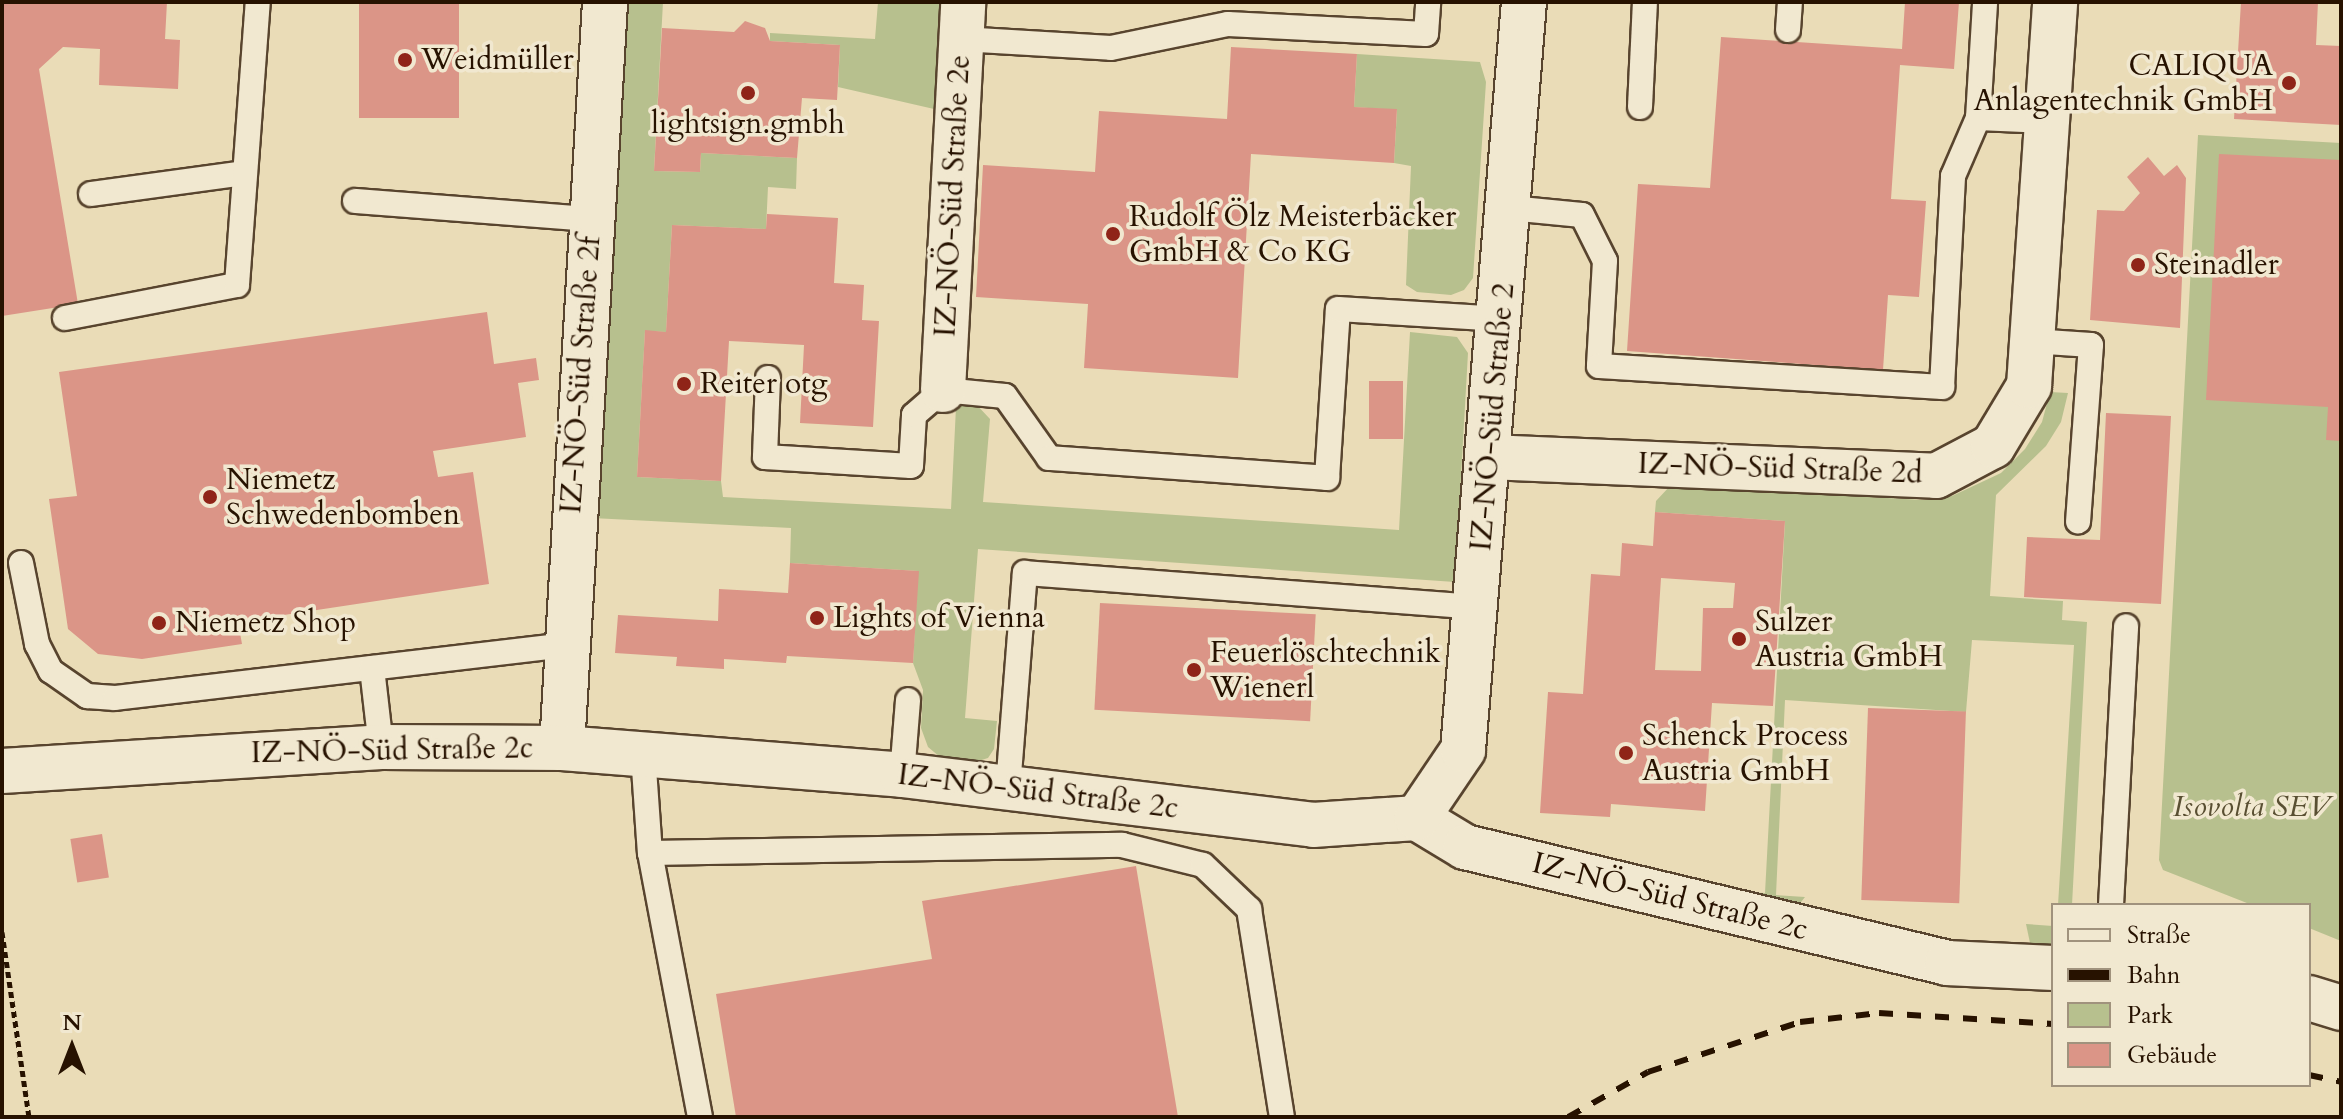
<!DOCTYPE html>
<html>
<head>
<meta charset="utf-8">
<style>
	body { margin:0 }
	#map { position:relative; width:2343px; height:1119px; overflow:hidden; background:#eadcb7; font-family:Cardo,serif }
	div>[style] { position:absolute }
	.green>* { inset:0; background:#b7c08e }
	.building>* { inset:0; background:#db9587; transform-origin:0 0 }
	.path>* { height:5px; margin-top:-2.5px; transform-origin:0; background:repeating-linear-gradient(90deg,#271200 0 6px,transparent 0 10px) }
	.roads { filter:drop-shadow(2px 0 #58442e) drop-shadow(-2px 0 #58442e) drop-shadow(0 2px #58442e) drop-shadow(0 -2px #58442e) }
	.service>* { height:24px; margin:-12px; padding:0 12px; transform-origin:12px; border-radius:12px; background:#f1e8d0 }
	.minor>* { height:44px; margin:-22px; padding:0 22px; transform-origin:22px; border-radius:22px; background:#f1e8d0 }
	.rail>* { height:6px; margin-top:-3px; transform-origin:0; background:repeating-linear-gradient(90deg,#271200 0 14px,transparent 0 28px) }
	.dots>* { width:22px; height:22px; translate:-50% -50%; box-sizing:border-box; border:4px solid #f1e8d0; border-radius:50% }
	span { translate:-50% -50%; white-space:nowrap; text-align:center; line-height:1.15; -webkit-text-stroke:7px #f1e8d0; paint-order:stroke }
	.poi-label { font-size:30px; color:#271200 }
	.left { translate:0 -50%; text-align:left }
	.right { translate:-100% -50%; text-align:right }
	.street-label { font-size:30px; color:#271200 }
	.park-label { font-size:30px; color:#594f32; font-style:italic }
	.frame { position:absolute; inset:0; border:4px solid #271200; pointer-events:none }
	.legend { position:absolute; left:2051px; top:903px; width:260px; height:184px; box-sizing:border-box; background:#f1e8d0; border:2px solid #a0927d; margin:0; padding:10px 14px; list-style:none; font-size:24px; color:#271200 }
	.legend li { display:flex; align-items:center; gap:16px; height:40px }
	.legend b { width:40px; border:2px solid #a0927d }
	.north { position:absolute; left:32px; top:1007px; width:80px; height:80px; -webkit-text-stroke:6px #f1e8d0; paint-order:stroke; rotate:0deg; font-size:22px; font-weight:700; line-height:32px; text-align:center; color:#271200 }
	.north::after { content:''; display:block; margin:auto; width:28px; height:36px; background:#271200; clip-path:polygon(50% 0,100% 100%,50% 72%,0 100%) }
</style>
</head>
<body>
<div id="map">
	<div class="green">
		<div style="clip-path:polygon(625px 2px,663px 2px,654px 171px,700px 172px,701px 153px,797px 158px,796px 189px,768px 187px,766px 229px,672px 225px,666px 332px,645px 331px,637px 477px,721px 481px,723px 497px,951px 509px,956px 407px,974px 402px,990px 419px,983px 502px,1399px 530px,1410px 332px,1457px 337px,1468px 353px,1455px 582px,978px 549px,965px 718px,997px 721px,994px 749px,988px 758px,975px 762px,940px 757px,928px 747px,921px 728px,923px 690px,913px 663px,918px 571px,790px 563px,791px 528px,592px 518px)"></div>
		<div style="clip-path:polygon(878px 2px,940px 2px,934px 109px,838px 87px,840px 45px,770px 41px,770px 33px,875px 39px)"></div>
		<div style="clip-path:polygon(1357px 54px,1480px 62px,1486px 82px,1473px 278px,1464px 290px,1451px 295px,1417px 292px,1406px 285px,1411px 166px,1394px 163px,1397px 110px,1354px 107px)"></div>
		<div style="clip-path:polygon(2198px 135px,2341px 143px,2341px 941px,2309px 928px,2309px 905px,2252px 905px,2163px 870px,2159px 860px)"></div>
		<div style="clip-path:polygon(2050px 392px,2068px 393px,2061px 422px,2046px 446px,1996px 495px,1990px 596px,2063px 601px,2062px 620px,2087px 622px,2072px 905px,2058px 905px,2074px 645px,1972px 640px,1966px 712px,1785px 700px,1776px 895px,1805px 897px,1794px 911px,1741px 892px,1765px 893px,1785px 521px,1655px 512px,1656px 501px,1670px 486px,1924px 500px,1952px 496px,2001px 473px,2025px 449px,2042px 422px)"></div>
		<div style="clip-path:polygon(2026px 924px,2053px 926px,2053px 956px,2030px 943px)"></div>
	</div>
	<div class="building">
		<div style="clip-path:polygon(2px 2px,167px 2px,165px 39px,180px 40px,178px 89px,99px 85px,100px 49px,63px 47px,39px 69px,78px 304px,2px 316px)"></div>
		<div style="left:359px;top:2px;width:100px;height:116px"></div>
		<div style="clip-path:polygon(1905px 2px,1959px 2px,1954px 69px,1900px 65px,1891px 199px,1926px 201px,1919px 297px,1888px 295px,1883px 370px,1627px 351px,1638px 184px,1710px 188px,1721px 37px,1902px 49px)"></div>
		<div style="clip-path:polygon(2241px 2px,2318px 2px,2316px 45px,2341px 46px,2341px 125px,2234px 119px)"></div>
		<div style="clip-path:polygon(745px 21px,765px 28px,770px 41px,840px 45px,837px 100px,802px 98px,797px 158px,701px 153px,700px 172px,654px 171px,662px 28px,734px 32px)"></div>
		<div style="clip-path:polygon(1231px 47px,1357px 54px,1354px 107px,1397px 109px,1394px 163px,1251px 154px,1238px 378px,1084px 368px,1088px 304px,976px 297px,983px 165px,1095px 172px,1099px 111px,1227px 119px)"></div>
		<div style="clip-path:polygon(2219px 154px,2341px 160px,2341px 441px,2326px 440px,2328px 407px,2206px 400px)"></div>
		<div style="clip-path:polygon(2148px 157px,2164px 176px,2177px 165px,2186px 178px,2180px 328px,2090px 320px,2097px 210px,2124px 211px,2140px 193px,2127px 177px)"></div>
		<div style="clip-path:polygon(767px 214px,838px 218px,834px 283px,864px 285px,862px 320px,879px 321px,873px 427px,800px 423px,804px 345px,729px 341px,721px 481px,637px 477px,645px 330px,666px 332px,672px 225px,766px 229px)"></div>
		<div style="clip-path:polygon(487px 312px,494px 364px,536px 358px,539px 380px,518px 383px,526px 437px,433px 451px,438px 477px,473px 472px,489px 584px,238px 622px,242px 644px,142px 659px,98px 654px,68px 629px,49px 499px,77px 496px,59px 372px)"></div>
		<div style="left:1369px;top:381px;width:34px;height:58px"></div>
		<div style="clip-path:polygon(2106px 413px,2171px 416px,2161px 604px,2024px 597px,2027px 537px,2100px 540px)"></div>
		<div style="clip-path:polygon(evenodd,1655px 512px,1785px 521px,1773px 706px,1712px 703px,1705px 811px,1611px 804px,1610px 817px,1540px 813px,1548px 692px,1583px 694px,1591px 574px,1620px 576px,1622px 543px,1653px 546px,1655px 512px,1661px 578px,1735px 583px,1733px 608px,1703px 608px,1701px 671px,1655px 670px,1661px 578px)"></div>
		<div style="clip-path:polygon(790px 563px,919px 571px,913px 663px,787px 656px,786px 663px,724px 659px,724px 669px,676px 666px,677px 657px,615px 653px,618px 615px,718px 621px,719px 589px,788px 593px)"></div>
		<div style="left:1100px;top:603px;width:216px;height:107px;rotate:3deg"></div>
		<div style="left:1868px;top:708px;width:98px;height:192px;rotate:2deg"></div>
		<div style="left:102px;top:834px;width:44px;height:32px;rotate:81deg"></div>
		<div style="clip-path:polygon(1136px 866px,1178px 1117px,736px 1117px,716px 994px,932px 959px,922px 901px)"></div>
	</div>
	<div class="path">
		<div style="left:2px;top:932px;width:187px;rotate:81.7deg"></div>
	</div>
	<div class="roads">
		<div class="service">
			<div style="left:1788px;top:30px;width:28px;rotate:-86deg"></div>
			<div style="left:961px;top:39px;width:150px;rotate:3.4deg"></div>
			<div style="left:1111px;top:48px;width:119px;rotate:-11.6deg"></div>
			<div style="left:1228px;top:24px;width:198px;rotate:2.9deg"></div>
			<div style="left:1426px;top:34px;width:32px;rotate:-86deg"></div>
			<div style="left:1640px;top:107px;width:105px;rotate:-87.3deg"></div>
			<div style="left:1978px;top:118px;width:69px;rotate:2.5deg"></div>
			<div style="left:91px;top:194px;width:155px;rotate:-7.8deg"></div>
			<div style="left:355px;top:201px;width:237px;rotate:4.4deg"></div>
			<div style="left:1510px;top:208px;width:72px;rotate:5.6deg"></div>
			<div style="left:1582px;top:215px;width:51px;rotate:63.4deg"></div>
			<div style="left:1605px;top:261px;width:105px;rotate:93.3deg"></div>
			<div style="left:1599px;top:366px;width:344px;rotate:3.5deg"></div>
			<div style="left:1942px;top:387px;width:211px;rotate:-87deg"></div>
			<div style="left:1953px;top:176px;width:63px;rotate:-66.7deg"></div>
			<div style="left:1978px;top:118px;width:116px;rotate:-86.5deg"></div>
			<div style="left:65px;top:318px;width:175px;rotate:-10.9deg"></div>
			<div style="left:237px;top:285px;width:284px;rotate:-85.8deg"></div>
			<div style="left:2032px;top:341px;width:59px;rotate:3.9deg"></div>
			<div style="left:2091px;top:345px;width:177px;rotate:94.2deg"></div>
			<div style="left:768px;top:378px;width:79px;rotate:92.2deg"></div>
			<div style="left:765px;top:457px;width:146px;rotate:3.5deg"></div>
			<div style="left:911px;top:466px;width:51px;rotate:-86.6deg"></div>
			<div style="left:914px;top:415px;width:38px;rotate:-41deg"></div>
			<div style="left:943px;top:390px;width:62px;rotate:5.5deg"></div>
			<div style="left:1005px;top:396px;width:76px;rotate:54.6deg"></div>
			<div style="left:1049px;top:458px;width:279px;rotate:4.1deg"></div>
			<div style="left:1327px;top:478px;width:169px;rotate:-86.3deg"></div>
			<div style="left:1338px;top:309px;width:164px;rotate:3.5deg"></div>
			<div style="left:21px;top:563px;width:83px;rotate:78.8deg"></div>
			<div style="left:37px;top:644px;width:30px;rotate:63deg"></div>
			<div style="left:51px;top:671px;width:44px;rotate:34.8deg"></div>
			<div style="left:87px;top:696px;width:28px;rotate:4deg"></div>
			<div style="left:115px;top:698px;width:452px;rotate:-6.7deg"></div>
			<div style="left:372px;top:668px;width:80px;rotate:83.5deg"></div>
			<div style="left:643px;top:754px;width:99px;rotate:86deg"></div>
			<div style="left:902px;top:775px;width:75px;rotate:-85.4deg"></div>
			<div style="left:1008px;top:787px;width:215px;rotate:-85.5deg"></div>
			<div style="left:1025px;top:573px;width:453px;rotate:4.3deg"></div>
			<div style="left:2111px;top:905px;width:279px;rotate:-86.9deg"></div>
			<div style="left:700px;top:1117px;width:269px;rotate:-100.7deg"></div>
			<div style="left:650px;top:853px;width:472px;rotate:-1deg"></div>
			<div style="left:1122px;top:845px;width:83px;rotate:13.9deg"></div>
			<div style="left:1203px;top:865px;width:64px;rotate:43.7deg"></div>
			<div style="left:1249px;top:909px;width:211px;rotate:81deg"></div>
		</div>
		<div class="minor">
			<div style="left:943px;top:390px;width:389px;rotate:-87deg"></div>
			<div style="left:1488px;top:457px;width:448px;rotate:2.4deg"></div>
			<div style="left:1936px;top:476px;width:64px;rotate:-27.8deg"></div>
			<div style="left:1993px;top:446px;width:70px;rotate:-59deg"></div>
			<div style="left:2029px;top:386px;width:385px;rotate:-86.1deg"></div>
			<div style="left:562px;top:748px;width:747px;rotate:-86.7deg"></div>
			<div style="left:2px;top:771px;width:380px;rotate:-3.6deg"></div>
			<div style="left:381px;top:747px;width:181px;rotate:0.3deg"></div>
			<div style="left:562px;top:748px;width:341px;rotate:4.5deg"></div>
			<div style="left:902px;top:775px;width:414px;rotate:6.9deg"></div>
			<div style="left:1313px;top:825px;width:104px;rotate:-3.9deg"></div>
			<div style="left:1417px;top:818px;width:56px;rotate:31.1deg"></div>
			<div style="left:1465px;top:847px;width:496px;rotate:13.5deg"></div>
			<div style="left:1947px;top:963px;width:106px;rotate:2.7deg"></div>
			<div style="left:1417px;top:818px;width:82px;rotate:-55.9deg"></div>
			<div style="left:1463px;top:750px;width:750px;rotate:-85.34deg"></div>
			<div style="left:2309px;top:998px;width:34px;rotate:17deg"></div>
		</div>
	</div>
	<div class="rail">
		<div style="left:2309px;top:1075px;width:33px;rotate:12deg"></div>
		<div style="left:1568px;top:1117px;width:92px;rotate:-29.4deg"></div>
		<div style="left:1648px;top:1072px;width:160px;rotate:-18.2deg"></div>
		<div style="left:1800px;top:1022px;width:80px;rotate:-6.5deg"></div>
		<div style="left:1879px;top:1013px;width:174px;rotate:3.6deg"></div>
	</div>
	<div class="dots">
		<div style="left:405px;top:60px;background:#8f2418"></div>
		<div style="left:2289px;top:83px;background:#8f2418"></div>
		<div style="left:748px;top:93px;background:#8f2418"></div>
		<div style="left:1113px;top:234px;background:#8f2418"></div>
		<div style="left:2138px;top:265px;background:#8f2418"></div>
		<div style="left:684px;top:384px;background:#8f2418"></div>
		<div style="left:210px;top:497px;background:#8f2418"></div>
		<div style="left:817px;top:618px;background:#8f2418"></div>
		<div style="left:159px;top:623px;background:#8f2418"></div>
		<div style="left:1739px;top:639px;background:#8f2418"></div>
		<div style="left:1194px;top:670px;background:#8f2418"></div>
		<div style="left:1626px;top:753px;background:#8f2418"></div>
	</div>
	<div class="poi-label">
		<span class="left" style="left:421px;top:60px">Weidmüller</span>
		<span class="right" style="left:2273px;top:83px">CALIQUA<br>Anlagentechnik GmbH</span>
		<span style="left:748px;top:124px">lightsign.gmbh</span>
		<span class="left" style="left:1129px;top:234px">Rudolf Ölz Meisterbäcker<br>GmbH &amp; Co KG</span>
		<span class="left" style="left:2154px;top:265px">Steinadler</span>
		<span class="left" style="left:700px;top:384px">Reiter otg</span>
		<span class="left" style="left:226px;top:497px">Niemetz<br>Schwedenbomben</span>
		<span class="left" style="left:833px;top:618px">Lights of Vienna</span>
		<span class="left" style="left:1755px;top:639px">Sulzer<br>Austria GmbH</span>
		<span class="left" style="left:175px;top:623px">Niemetz Shop</span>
		<span class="left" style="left:1210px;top:670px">Feuerlöschtechnik<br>Wienerl</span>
		<span class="left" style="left:1642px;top:753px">Schenck Process<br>Austria GmbH</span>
	</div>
	<div class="street-label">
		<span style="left:953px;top:196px;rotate:-87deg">IZ-NÖ-Süd Straße 2e</span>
		<span style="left:581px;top:375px;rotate:-86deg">IZ-NÖ-Süd Straße 2f</span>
		<span style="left:1493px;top:417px;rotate:-85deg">IZ-NÖ-Süd Straße 2</span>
		<span style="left:1780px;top:469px;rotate:2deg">IZ-NÖ-Süd Straße 2d</span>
		<span style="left:392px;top:751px;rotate:-1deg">IZ-NÖ-Süd Straße 2c</span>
		<span style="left:1038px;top:792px;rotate:7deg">IZ-NÖ-Süd Straße 2c</span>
		<span style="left:1670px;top:897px;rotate:14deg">IZ-NÖ-Süd Straße 2c</span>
	</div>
	<div class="park-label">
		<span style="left:2252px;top:807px">Isovolta SEV</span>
	</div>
	<div class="frame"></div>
	<ul class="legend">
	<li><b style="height:10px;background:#f1e8d0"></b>Straße</li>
	<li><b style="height:10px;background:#271200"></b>Bahn</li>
	<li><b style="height:22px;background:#b7c08e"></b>Park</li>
	<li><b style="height:22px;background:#db9587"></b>Gebäude</li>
	</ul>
	<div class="north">N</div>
</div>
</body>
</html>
